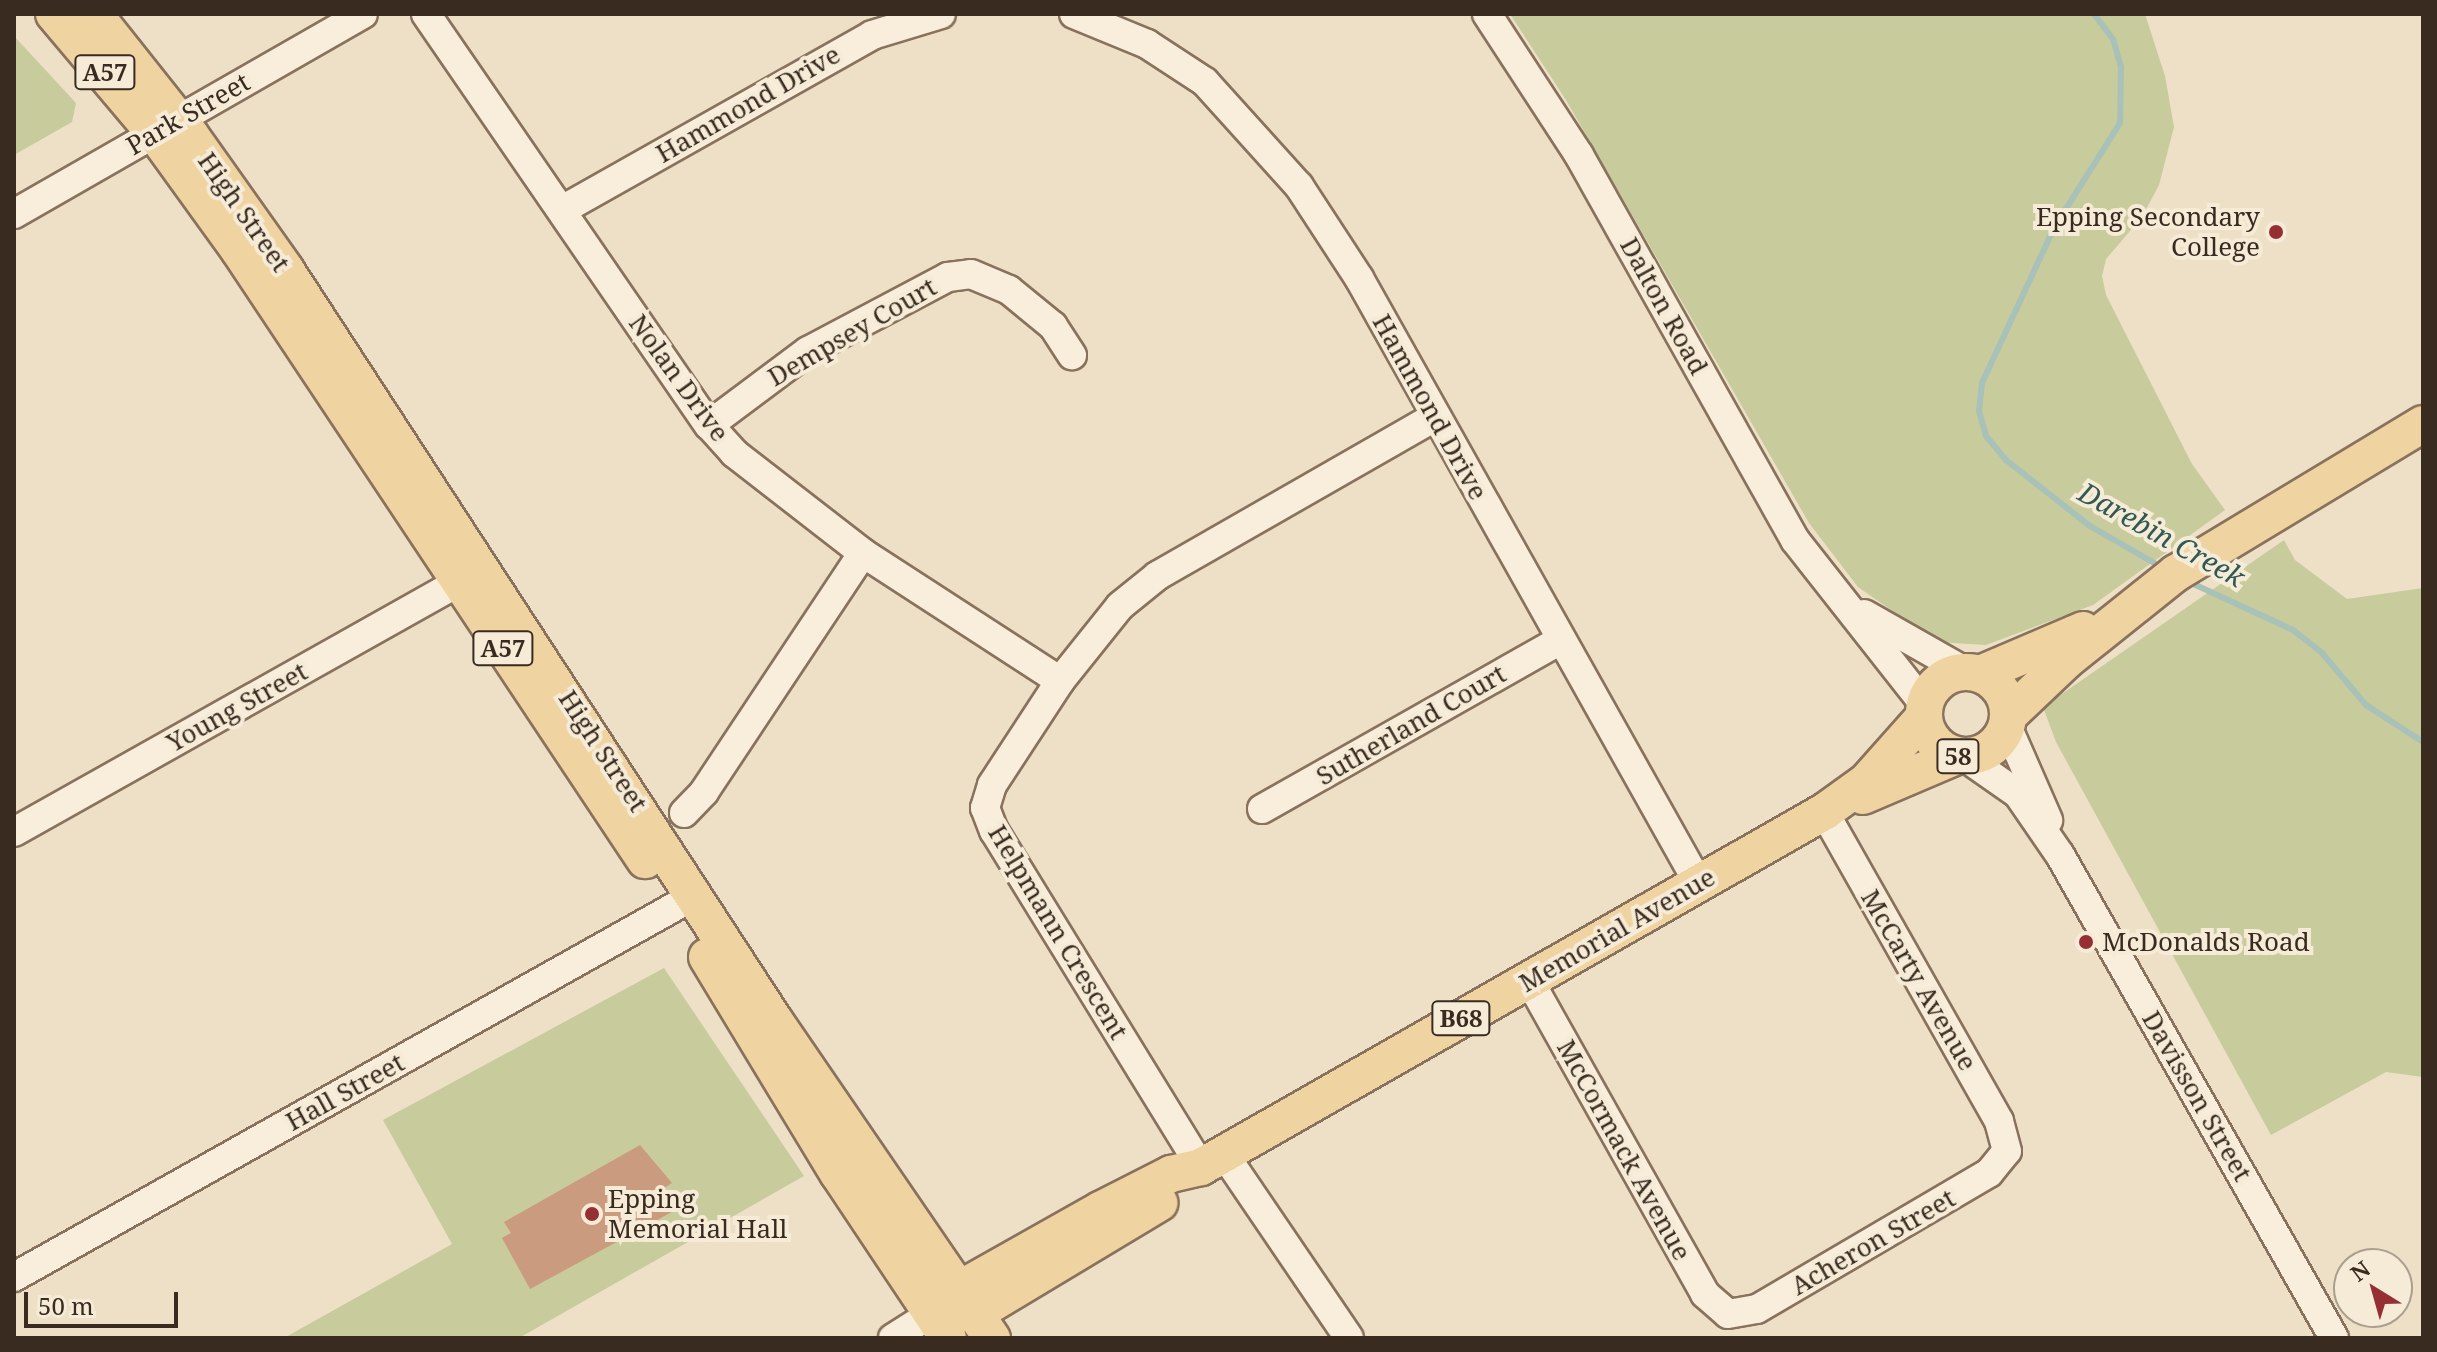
<!DOCTYPE html>
<html>
<head>
<meta charset="utf-8">
<style>
	body { margin:0 }
	#map { position:relative; width:2437px; height:1352px; overflow:hidden; background:#ede0c7; font-family:"Noto Serif",serif }
	div>[style] { position:absolute }
	.green>* { inset:0; background:#c8cb9b }
	.stream>* { height:6px; margin:-3px; padding:0 3px; transform-origin:3px; border-radius:3px; background:#a8c1b9 }
	.building>* { inset:0; background:#ca9b7e }
	.roads { filter:drop-shadow(2px 0 #89725d) drop-shadow(-2px 0 #89725d) drop-shadow(0 2px #89725d) drop-shadow(0 -2px #89725d) }
	.minor>* { height:28px; margin:-14px; padding:0 14px; transform-origin:14px; border-radius:14px; background:#f8eedb }
	.major>* { height:36px; margin:-18px; padding:0 18px; transform-origin:18px; border-radius:18px; background:#efd3a1 }
	.major>.ring { margin:-18px; padding:0; box-sizing:content-box; background:none; border:36px solid #efd3a1; border-radius:50% }
	.dots>* { width:22px; height:22px; translate:-50% -50%; box-sizing:border-box; border:4px solid #f5ebd7; border-radius:50% }
	span { translate:-50% -50%; white-space:nowrap; text-align:center; line-height:1.15; -webkit-text-stroke:8px #f5ebd7; paint-order:stroke }
	.shield-label span { padding:2px 6px; background:#f5ebd7; border:2px solid; border-radius:6px; -webkit-text-stroke-width:0 }
	.shield-label { font-size:24px; color:#392b20; font-weight:700 }
	.street-label { font-size:26px; color:#392b20 }
	.poi-label { font-size:26px; color:#392b20 }
	.right { translate:-100% -50%; text-align:right }
	.left { translate:0 -50%; text-align:left }
	.water-label { font-size:28px; color:#305954; font-style:italic }
	.frame { position:absolute; inset:0; border:16px solid #392b20; pointer-events:none }
	.north { position:absolute; left:2333px; top:1248px; width:80px; height:80px; box-sizing:border-box; background:#f5ebd7; border:2px solid #aa9e8e; border-radius:50%; rotate:323deg; font-size:22px; font-weight:700; line-height:32px; text-align:center; color:#392b20 }
	.north::after { content:''; display:block; margin:auto; width:28px; height:36px; background:#962f34; clip-path:polygon(50% 0,100% 100%,50% 72%,0 100%) }
	.scale { position:absolute; left:24px; top:1292px; width:154px; height:36px; box-sizing:border-box; border:4px solid #392b20; border-top:0; padding-left:10px; font-size:24px; line-height:28px; white-space:nowrap; color:#392b20; -webkit-text-stroke:6px #f5ebd7; paint-order:stroke }
</style>
</head>
<body>
<div id="map">
	<div class="green">
		<div style="clip-path:polygon(1510px 14px,2145px 14px,2165px 76px,2174px 127px,2159px 185px,2142px 217px,2106px 259px,2102px 276px,2106px 295px,2192px 464px,2225px 510px,2093px 605px,1986px 645px,1937px 642px,1858px 587px,1809px 523px,1566px 100px)"></div>
		<div style="clip-path:polygon(14px 36px,76px 103px,72px 122px,14px 155px)"></div>
		<div style="clip-path:polygon(2284px 540px,2295px 560px,2347px 599px,2423px 588px,2423px 1077px,2386px 1072px,2271px 1135px,2056px 742px,2043px 707px)"></div>
		<div style="clip-path:polygon(664px 968px,804px 1176px,519px 1338px,284px 1338px,452px 1244px,383px 1120px)"></div>
	</div>
	<div class="stream">
		<div style="left:2094px;top:14px;width:31px;rotate:53deg"></div>
		<div style="left:2113px;top:39px;width:29px;rotate:74deg"></div>
		<div style="left:2121px;top:67px;width:56px;rotate:91deg"></div>
		<div style="left:2120px;top:123px;width:124px;rotate:122.2deg"></div>
		<div style="left:2054px;top:228px;width:171px;rotate:114.9deg"></div>
		<div style="left:1982px;top:383px;width:28px;rotate:96deg"></div>
		<div style="left:1979px;top:411px;width:26px;rotate:74deg"></div>
		<div style="left:1986px;top:436px;width:31px;rotate:50deg"></div>
		<div style="left:2006px;top:460px;width:107px;rotate:38.2deg"></div>
		<div style="left:2090px;top:526px;width:84px;rotate:29.9deg"></div>
		<div style="left:2187px;top:581px;width:117px;rotate:24.8deg"></div>
		<div style="left:2293px;top:630px;width:37px;rotate:38deg"></div>
		<div style="left:2322px;top:653px;width:68px;rotate:49.8deg"></div>
		<div style="left:2366px;top:705px;width:68px;rotate:33deg"></div>
	</div>
	<div class="building">
		<div style="clip-path:polygon(640px 1145px,672px 1183px,664px 1188px,681px 1207px,530px 1289px,502px 1238px,511px 1233px,504px 1222px)"></div>
	</div>
	<div class="roads">
		<div class="minor">
			<div style="left:426px;top:14px;width:499px;rotate:55.5deg"></div>
			<div style="left:709px;top:425px;width:38px;rotate:48deg"></div>
			<div style="left:734px;top:453px;width:163px;rotate:37.8deg"></div>
			<div style="left:863px;top:553px;width:235px;rotate:33deg"></div>
			<div style="left:1074px;top:14px;width:79px;rotate:22.3deg"></div>
			<div style="left:1147px;top:44px;width:69px;rotate:33.2deg"></div>
			<div style="left:1205px;top:82px;width:140px;rotate:47.9deg"></div>
			<div style="left:1299px;top:186px;width:110px;rotate:56.9deg"></div>
			<div style="left:1359px;top:278px;width:695px;rotate:60.71deg"></div>
			<div style="left:1487px;top:14px;width:168px;rotate:56.9deg"></div>
			<div style="left:1579px;top:155px;width:441px;rotate:60.7deg"></div>
			<div style="left:1795px;top:540px;width:209px;rotate:51.8deg"></div>
			<div style="left:562px;top:210px;width:356px;rotate:-29.4deg"></div>
			<div style="left:872px;top:35px;width:72px;rotate:-16.9deg"></div>
			<div style="left:14px;top:214px;width:402px;rotate:-29.8deg"></div>
			<div style="left:709px;top:425px;width:124px;rotate:-36.8deg"></div>
			<div style="left:808px;top:351px;width:158px;rotate:-27.9deg"></div>
			<div style="left:948px;top:277px;width:23px;rotate:-7deg"></div>
			<div style="left:971px;top:274px;width:41px;rotate:22.8deg"></div>
			<div style="left:1009px;top:290px;width:57px;rotate:39.3deg"></div>
			<div style="left:1053px;top:326px;width:35px;rotate:57deg"></div>
			<div style="left:1864px;top:614px;width:117px;rotate:29.6deg"></div>
			<div style="left:2007px;top:726px;width:103px;rotate:66.4deg"></div>
			<div style="left:1965px;top:757px;width:65px;rotate:34.9deg"></div>
			<div style="left:2018px;top:794px;width:74px;rotate:55.5deg"></div>
			<div style="left:2060px;top:855px;width:555px;rotate:60.43deg"></div>
			<div style="left:1262px;top:809px;width:343px;rotate:-29.5deg"></div>
			<div style="left:684px;top:813px;width:29px;rotate:-46deg"></div>
			<div style="left:704px;top:792px;width:287px;rotate:-56.4deg"></div>
			<div style="left:14px;top:832px;width:510px;rotate:-29.33deg"></div>
			<div style="left:1529px;top:980px;width:360px;rotate:60.7deg"></div>
			<div style="left:1705px;top:1294px;width:30px;rotate:41deg"></div>
			<div style="left:1728px;top:1314px;width:29px;rotate:-10deg"></div>
			<div style="left:1757px;top:1309px;width:269px;rotate:-30.4deg"></div>
			<div style="left:1989px;top:1173px;width:28px;rotate:-51deg"></div>
			<div style="left:2007px;top:1151px;width:31px;rotate:-105deg"></div>
			<div style="left:1999px;top:1121px;width:355px;rotate:-119.5deg"></div>
			<div style="left:1224px;top:1154px;width:222px;rotate:55.8deg"></div>
			<div style="left:1201px;top:1167px;width:395px;rotate:-121.6deg"></div>
			<div style="left:994px;top:831px;width:25px;rotate:-111deg"></div>
			<div style="left:985px;top:808px;width:24px;rotate:-73deg"></div>
			<div style="left:992px;top:785px;width:124px;rotate:-56.8deg"></div>
			<div style="left:1060px;top:681px;width:96px;rotate:-51.3deg"></div>
			<div style="left:1120px;top:606px;width:48px;rotate:-39deg"></div>
			<div style="left:1157px;top:576px;width:320px;rotate:-29.8deg"></div>
			<div style="left:14px;top:1277px;width:759px;rotate:-29.27deg"></div>
			<div style="left:893px;top:1338px;width:45px;rotate:-32.3deg"></div>
		</div>
		<div class="major">
			<div style="left:54px;top:14px;width:153px;rotate:49.8deg"></div>
			<div style="left:153px;top:131px;width:147px;rotate:54.1deg"></div>
			<div style="left:239px;top:250px;width:733px;rotate:56.35deg"></div>
			<div style="left:94px;top:14px;width:156px;rotate:51.5deg"></div>
			<div style="left:191px;top:136px;width:163px;rotate:54.7deg"></div>
			<div style="left:285px;top:269px;width:896px;rotate:56.93deg"></div>
			<div style="left:774px;top:1020px;width:386px;rotate:55.6deg"></div>
			<div class="ring" style="left:1924px;top:672px;width:48px;height:48px"></div>
			<div style="left:1980px;top:674px;width:112px;rotate:-23.1deg"></div>
			<div style="left:2008px;top:716px;width:81px;rotate:-43.5deg"></div>
			<div style="left:2067px;top:660px;width:139px;rotate:-38.6deg"></div>
			<div style="left:2176px;top:573px;width:288px;rotate:-31.1deg"></div>
			<div style="left:1863px;top:796px;width:102px;rotate:-23.1deg"></div>
			<div style="left:707px;top:957px;width:253px;rotate:58.8deg"></div>
			<div style="left:838px;top:1173px;width:198px;rotate:56.3deg"></div>
			<div style="left:941px;top:1305px;width:25px;rotate:-40deg"></div>
			<div style="left:960px;top:1289px;width:161px;rotate:-29.4deg"></div>
			<div style="left:1100px;top:1210px;width:80px;rotate:-26.9deg"></div>
			<div style="left:1171px;top:1174px;width:31px;rotate:-13deg"></div>
			<div style="left:1201px;top:1167px;width:717px;rotate:-29.68deg"></div>
			<div style="left:1824px;top:812px;width:53px;rotate:-35.8deg"></div>
			<div style="left:1867px;top:781px;width:84px;rotate:-48.4deg"></div>
			<div style="left:953px;top:1313px;width:23px"></div>
			<div style="left:976px;top:1313px;width:214px;rotate:-31deg"></div>
		</div>
	</div>
	<div class="dots">
		<div style="left:2276px;top:232px;background:#962f34"></div>
		<div style="left:2086px;top:942px;background:#962f34"></div>
		<div style="left:592px;top:1214px;background:#962f34"></div>
	</div>
	<div class="shield-label">
		<span style="left:105px;top:72px">A57</span>
		<span style="left:503px;top:648px">A57</span>
		<span style="left:1958px;top:756px">58</span>
		<span style="left:1461px;top:1018px">B68</span>
	</div>
	<div class="street-label">
		<span style="left:748px;top:104px;rotate:-30deg">Hammond Drive</span>
		<span style="left:188px;top:114px;rotate:-30deg">Park Street</span>
		<span style="left:244px;top:212px;rotate:55deg">High Street</span>
		<span style="left:1664px;top:306px;rotate:61deg">Dalton Road</span>
		<span style="left:852px;top:332px;rotate:-30deg">Dempsey Court</span>
		<span style="left:679px;top:378px;rotate:54deg">Nolan Drive</span>
		<span style="left:1430px;top:407px;rotate:61deg">Hammond Drive</span>
		<span style="left:237px;top:707px;rotate:-29deg">Young Street</span>
		<span style="left:1411px;top:725px;rotate:-30deg">Sutherland Court</span>
		<span style="left:603px;top:751px;rotate:57deg">High Street</span>
		<span style="left:1617px;top:930px;rotate:-30deg">Memorial Avenue</span>
		<span style="left:1058px;top:932px;rotate:59deg">Helpmann Crescent</span>
		<span style="left:1919px;top:980px;rotate:60deg">McCarty Avenue</span>
		<span style="left:345px;top:1092px;rotate:-29deg">Hall Street</span>
		<span style="left:2197px;top:1096px;rotate:60deg">Davisson Street</span>
		<span style="left:1624px;top:1150px;rotate:61deg">McCormack Avenue</span>
		<span style="left:1873px;top:1242px;rotate:-30deg">Acheron Street</span>
	</div>
	<div class="poi-label">
		<span class="right" style="left:2260px;top:232px">Epping Secondary<br>College</span>
		<span class="left" style="left:2102px;top:942px">McDonalds Road</span>
		<span class="left" style="left:608px;top:1214px">Epping<br>Memorial Hall</span>
	</div>
	<div class="water-label">
		<span style="left:2162px;top:534px;rotate:29deg">Darebin Creek</span>
	</div>
	<div class="frame"></div>
	<div class="north">N</div>
	<div class="scale">50 m</div>
</div>
</body>
</html>
